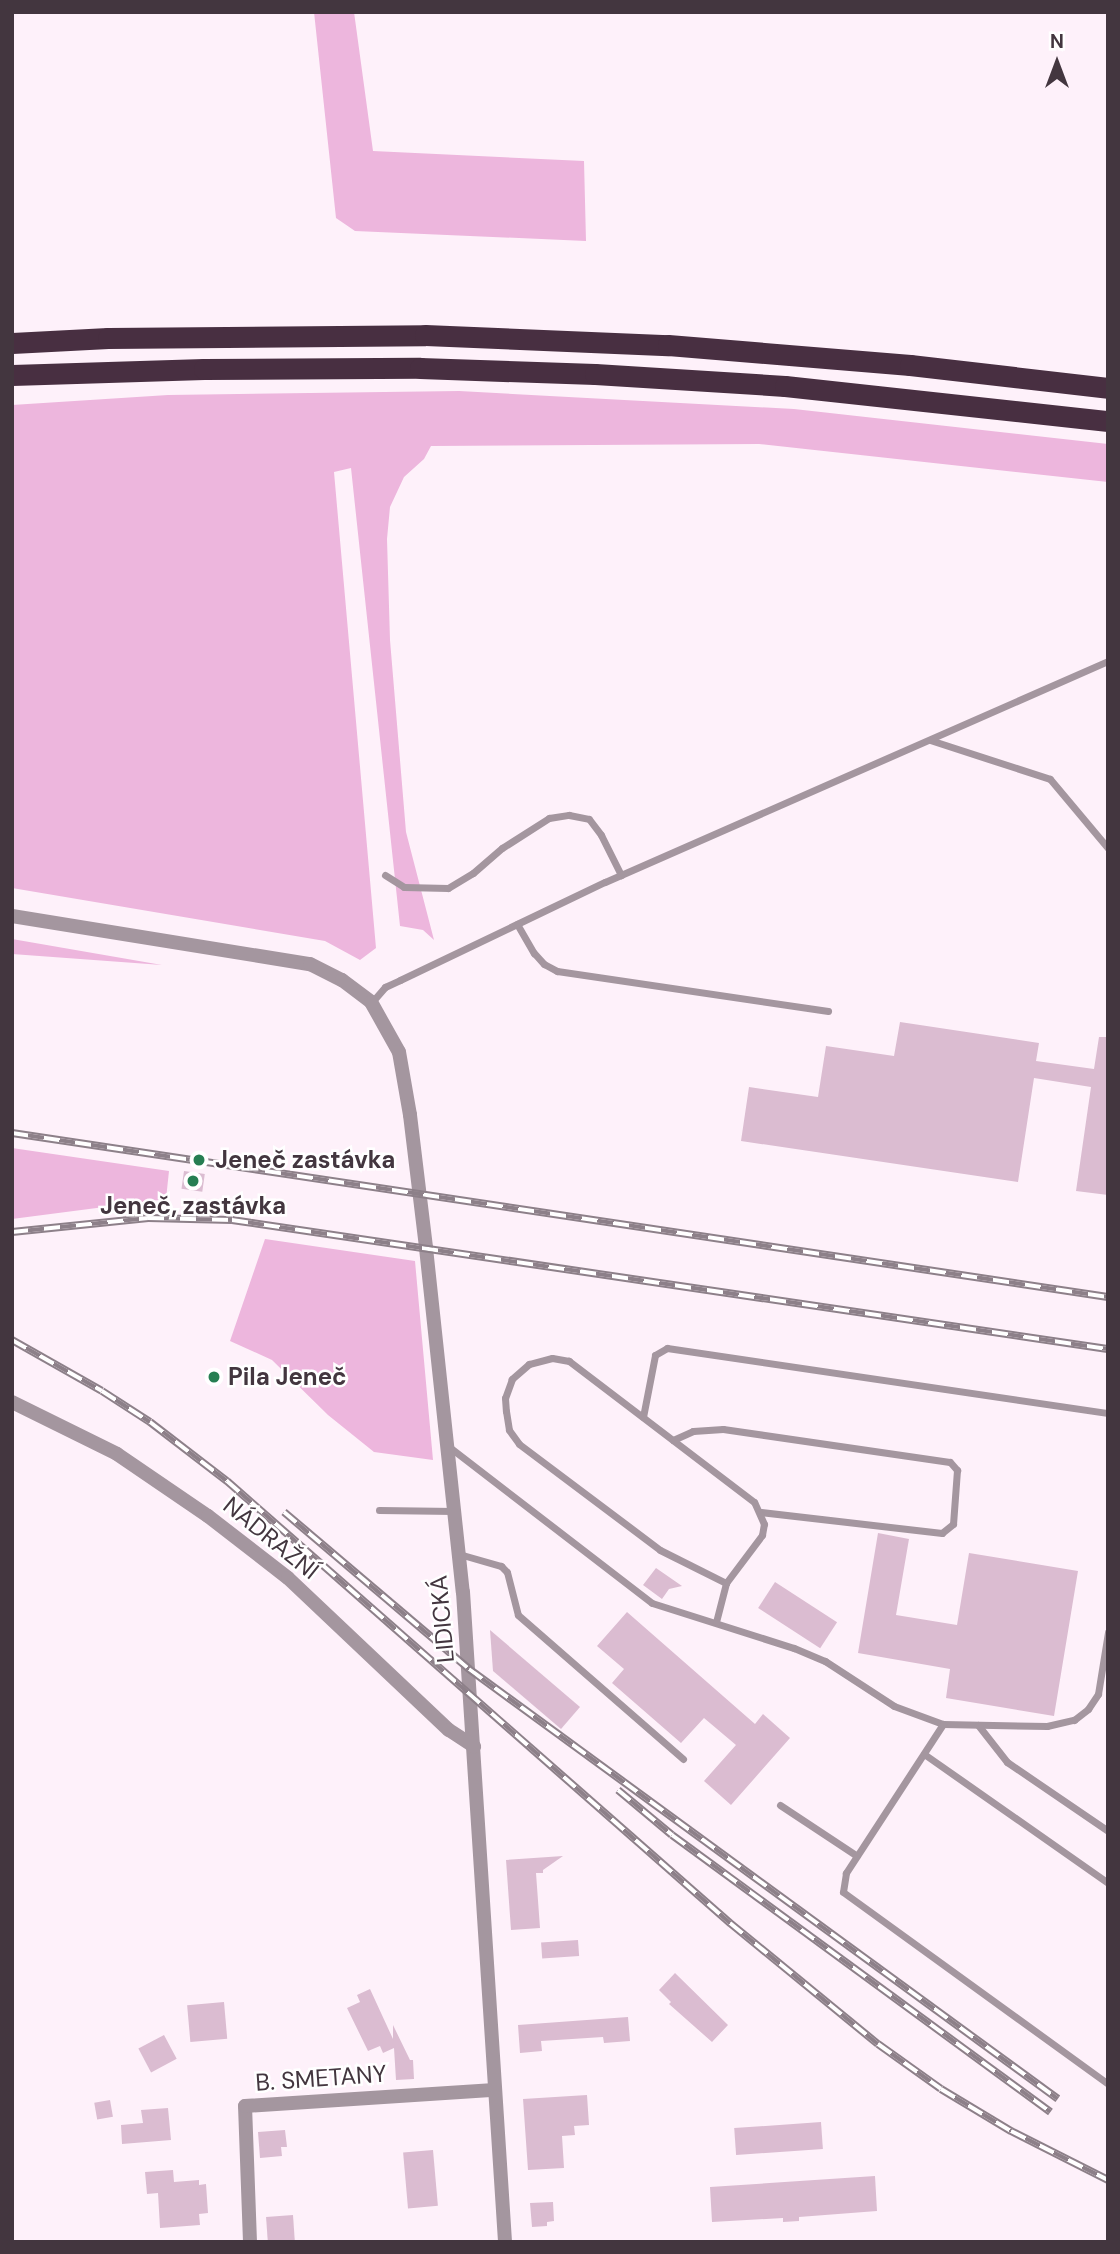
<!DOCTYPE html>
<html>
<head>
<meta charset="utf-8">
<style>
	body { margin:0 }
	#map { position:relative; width:1120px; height:2254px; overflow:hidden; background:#fef1fa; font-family:"DM Sans",sans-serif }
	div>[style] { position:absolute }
	.green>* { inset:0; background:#edb6dd }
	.building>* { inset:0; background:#dbbcd1; transform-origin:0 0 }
	.service>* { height:7px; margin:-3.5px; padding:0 3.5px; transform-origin:3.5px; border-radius:3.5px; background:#a4969f }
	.minor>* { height:14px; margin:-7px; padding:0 7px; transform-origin:7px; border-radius:7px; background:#a4969f }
	.tertiary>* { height:14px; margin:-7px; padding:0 7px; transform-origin:7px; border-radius:7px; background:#a4969f }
	.motorway>* { height:21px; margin:-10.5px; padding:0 10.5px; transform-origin:10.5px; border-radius:10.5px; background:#482f41 }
	.rail>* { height:8px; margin-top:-4px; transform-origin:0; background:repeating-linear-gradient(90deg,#fff 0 16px,#8d8089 0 32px); box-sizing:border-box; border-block:2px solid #8d8089 }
	.dots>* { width:19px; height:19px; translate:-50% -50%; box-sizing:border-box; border:4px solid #fff; border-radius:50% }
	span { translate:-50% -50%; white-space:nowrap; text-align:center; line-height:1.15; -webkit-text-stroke:5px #fff; paint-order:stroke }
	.poi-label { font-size:24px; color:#43363f; font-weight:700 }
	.left { translate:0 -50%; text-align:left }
	.street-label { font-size:24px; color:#43363f }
	.frame { position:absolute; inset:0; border:14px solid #43363f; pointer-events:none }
	.north { position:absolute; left:1022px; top:28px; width:70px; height:70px; -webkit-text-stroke:5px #fff; paint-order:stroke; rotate:0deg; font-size:19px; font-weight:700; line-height:28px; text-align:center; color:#43363f }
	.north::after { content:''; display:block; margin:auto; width:24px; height:32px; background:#43363f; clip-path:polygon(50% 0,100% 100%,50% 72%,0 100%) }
</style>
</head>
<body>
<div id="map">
	<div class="green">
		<div style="clip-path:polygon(314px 12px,354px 12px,373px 151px,584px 161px,586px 241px,355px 231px,336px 218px)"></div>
		<div style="clip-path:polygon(459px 391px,794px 409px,1108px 444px,1108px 482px,759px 444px,431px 446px,424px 459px,404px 477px,390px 507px,387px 539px,390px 640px,406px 832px,434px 940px,423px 930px,400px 926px,351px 468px,334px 472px,376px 948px,360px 960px,325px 941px,12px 888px,12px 405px,168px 395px)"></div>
		<div style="clip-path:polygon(12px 939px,162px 965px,12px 954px)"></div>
		<div style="clip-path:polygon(12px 1148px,169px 1171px,166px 1199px,12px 1219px)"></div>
		<div style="clip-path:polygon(265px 1239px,415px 1261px,433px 1460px,374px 1452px,328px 1415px,272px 1360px,230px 1341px)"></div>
	</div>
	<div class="building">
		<div style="clip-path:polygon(900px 1022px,1039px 1043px,1036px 1061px,1094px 1069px,1099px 1037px,1108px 1037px,1108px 1195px,1076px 1191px,1091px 1087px,1034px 1078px,1018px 1182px,741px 1141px,749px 1087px,818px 1097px,826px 1046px,894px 1056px)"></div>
		<div style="left:184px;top:1171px;width:21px;height:18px;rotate:8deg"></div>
		<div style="clip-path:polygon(878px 1533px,909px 1539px,896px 1615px,957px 1625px,969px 1553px,1078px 1571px,1054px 1716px,946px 1698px,950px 1669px,858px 1653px)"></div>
		<div style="clip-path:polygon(656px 1568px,682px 1586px,669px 1589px,662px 1599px,643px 1585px)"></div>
		<div style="left:775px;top:1582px;width:74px;height:31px;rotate:33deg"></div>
		<div style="clip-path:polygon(627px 1612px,755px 1724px,763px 1714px,790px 1738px,731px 1805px,704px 1781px,736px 1745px,704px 1718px,681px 1743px,612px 1683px,624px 1669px,597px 1646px)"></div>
		<div style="clip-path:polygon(490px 1630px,580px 1707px,561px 1729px,493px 1671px)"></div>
		<div style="clip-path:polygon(563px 1856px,543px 1870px,543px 1873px,536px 1873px,540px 1928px,511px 1930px,506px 1860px)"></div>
		<div style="left:578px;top:1940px;width:16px;height:37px;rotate:86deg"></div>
		<div style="clip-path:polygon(675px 1973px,728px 2025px,712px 2042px,669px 2004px,671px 2002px,659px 1990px)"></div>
		<div style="clip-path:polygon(370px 1989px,393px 2039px,393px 2025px,410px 2060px,413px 2060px,414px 2079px,396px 2080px,394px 2048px,383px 2053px,380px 2046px,368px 2051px,347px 2008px,360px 2002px,357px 1995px)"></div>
		<div style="left:224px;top:2002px;width:37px;height:37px;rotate:85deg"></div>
		<div style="clip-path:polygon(628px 2017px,630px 2041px,604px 2043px,603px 2037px,541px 2041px,542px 2051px,520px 2053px,518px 2025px)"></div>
		<div style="left:164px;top:2035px;width:27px;height:29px;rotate:62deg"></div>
		<div style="clip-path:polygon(587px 2095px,589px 2125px,574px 2126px,575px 2135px,562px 2136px,564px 2168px,528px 2170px,523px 2099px)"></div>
		<div style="left:110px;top:2100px;width:17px;height:16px;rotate:80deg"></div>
		<div style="clip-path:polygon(168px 2108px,171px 2140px,122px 2144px,121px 2125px,143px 2123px,141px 2110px)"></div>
		<div style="left:821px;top:2122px;width:27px;height:87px;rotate:86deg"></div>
		<div style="clip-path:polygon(285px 2130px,287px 2147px,281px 2147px,282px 2156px,260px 2158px,258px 2132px)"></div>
		<div style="left:433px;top:2150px;width:56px;height:30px;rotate:85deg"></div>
		<div style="clip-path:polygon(173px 2170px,174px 2182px,199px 2180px,199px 2185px,206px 2184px,208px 2213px,199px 2214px,200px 2225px,160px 2228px,158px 2193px,147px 2194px,145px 2172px)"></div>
		<div style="clip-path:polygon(875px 2176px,877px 2211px,799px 2217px,799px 2221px,783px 2222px,783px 2218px,712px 2222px,710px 2187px)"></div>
		<div style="clip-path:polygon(553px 2202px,554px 2221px,547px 2222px,547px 2226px,532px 2227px,530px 2203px)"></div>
		<div style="left:293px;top:2215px;width:27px;height:27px;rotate:86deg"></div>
	</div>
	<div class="service">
		<div style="left:930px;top:740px;width:126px;rotate:18deg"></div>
		<div style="left:1050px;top:779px;width:90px;rotate:50deg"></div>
		<div style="left:385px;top:875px;width:22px;rotate:32deg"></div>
		<div style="left:404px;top:887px;width:44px;rotate:1.3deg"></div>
		<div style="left:448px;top:888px;width:29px;rotate:-31deg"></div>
		<div style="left:473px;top:873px;width:38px;rotate:-41deg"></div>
		<div style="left:502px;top:848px;width:56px;rotate:-32.6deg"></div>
		<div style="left:549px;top:818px;width:20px;rotate:-9deg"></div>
		<div style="left:569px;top:815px;width:20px;rotate:11deg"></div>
		<div style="left:589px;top:819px;width:20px;rotate:53deg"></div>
		<div style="left:601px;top:835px;width:45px;rotate:63.4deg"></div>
		<div style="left:517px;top:924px;width:34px;rotate:60deg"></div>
		<div style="left:534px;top:953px;width:15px;rotate:48deg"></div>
		<div style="left:544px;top:964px;width:15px;rotate:28deg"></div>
		<div style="left:557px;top:971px;width:274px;rotate:8.4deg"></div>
		<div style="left:372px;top:1002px;width:20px;rotate:-49deg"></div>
		<div style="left:385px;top:987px;width:17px;rotate:-25deg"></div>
		<div style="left:400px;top:980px;width:227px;rotate:-25.6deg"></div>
		<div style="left:605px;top:882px;width:549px;rotate:-23.72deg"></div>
		<div style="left:643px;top:1417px;width:63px;rotate:-79deg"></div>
		<div style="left:655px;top:1355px;width:14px;rotate:-30deg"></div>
		<div style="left:667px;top:1348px;width:446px;rotate:8.4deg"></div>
		<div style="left:673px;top:1440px;width:22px;rotate:-24deg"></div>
		<div style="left:693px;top:1431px;width:30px;rotate:-4deg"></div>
		<div style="left:723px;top:1429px;width:229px;rotate:8.3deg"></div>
		<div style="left:950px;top:1462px;width:11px;rotate:49deg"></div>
		<div style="left:957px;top:1470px;width:54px;rotate:94.2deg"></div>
		<div style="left:953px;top:1524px;width:14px;rotate:141deg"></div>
		<div style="left:942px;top:1533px;width:182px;rotate:-173.4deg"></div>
		<div style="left:448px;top:1446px;width:257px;rotate:37.6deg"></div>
		<div style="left:652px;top:1603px;width:149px;rotate:17.6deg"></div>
		<div style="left:794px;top:1648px;width:34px;rotate:23deg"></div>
		<div style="left:825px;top:1661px;width:82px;rotate:33.1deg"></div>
		<div style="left:894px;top:1706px;width:52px;rotate:20.2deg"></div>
		<div style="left:943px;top:1724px;width:104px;rotate:1.1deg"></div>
		<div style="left:1047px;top:1726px;width:28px;rotate:-13deg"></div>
		<div style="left:1074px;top:1720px;width:18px;rotate:-38deg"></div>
		<div style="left:1088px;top:1709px;width:18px;rotate:-56deg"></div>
		<div style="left:1098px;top:1694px;width:63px;rotate:-80.8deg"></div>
		<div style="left:379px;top:1510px;width:75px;rotate:0.8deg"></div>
		<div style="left:459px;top:1554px;width:44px;rotate:15.9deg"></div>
		<div style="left:501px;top:1566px;width:8px;rotate:45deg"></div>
		<div style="left:507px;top:1572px;width:44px;rotate:75.7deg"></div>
		<div style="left:518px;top:1615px;width:219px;rotate:41.1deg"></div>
		<div style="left:716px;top:1622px;width:40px;rotate:-75.6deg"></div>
		<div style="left:726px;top:1583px;width:60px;rotate:-53.1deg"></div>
		<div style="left:762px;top:1535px;width:11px;rotate:-80deg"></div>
		<div style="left:764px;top:1524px;width:24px;rotate:-114deg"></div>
		<div style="left:754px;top:1502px;width:233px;rotate:-142.7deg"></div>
		<div style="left:569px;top:1361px;width:17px;rotate:-170deg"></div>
		<div style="left:552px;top:1358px;width:24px;rotate:165deg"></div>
		<div style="left:529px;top:1364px;width:23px;rotate:139deg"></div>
		<div style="left:512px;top:1379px;width:20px;rotate:110deg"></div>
		<div style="left:505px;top:1398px;width:13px;rotate:86deg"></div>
		<div style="left:506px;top:1411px;width:19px;rotate:81deg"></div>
		<div style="left:509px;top:1430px;width:17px;rotate:54deg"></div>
		<div style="left:519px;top:1444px;width:176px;rotate:36.9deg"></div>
		<div style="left:660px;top:1550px;width:74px;rotate:26.6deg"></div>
		<div style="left:943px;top:1724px;width:178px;rotate:123.1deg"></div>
		<div style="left:846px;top:1873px;width:19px;rotate:99deg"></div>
		<div style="left:843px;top:1892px;width:327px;rotate:35.9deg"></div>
		<div style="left:978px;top:1725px;width:47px;rotate:51.9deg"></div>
		<div style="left:1007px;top:1762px;width:122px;rotate:34.3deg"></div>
		<div style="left:924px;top:1754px;width:225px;rotate:35deg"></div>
		<div style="left:780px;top:1805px;width:92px;rotate:33.5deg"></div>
	</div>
	<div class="minor">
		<div style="left:250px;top:2242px;width:136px;rotate:-92.1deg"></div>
		<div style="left:245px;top:2106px;width:250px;rotate:-3.7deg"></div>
	</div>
	<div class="tertiary">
		<div style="left:12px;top:916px;width:302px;rotate:9.2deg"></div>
		<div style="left:310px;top:964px;width:36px;rotate:27deg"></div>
		<div style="left:342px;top:980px;width:36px;rotate:37deg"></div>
		<div style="left:371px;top:1002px;width:57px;rotate:60.8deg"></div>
		<div style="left:399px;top:1052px;width:64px;rotate:80.1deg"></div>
		<div style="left:410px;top:1115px;width:134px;rotate:83.1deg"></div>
		<div style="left:426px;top:1248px;width:346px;rotate:83.9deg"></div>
		<div style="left:463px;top:1592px;width:651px;rotate:86.3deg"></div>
		<div style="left:12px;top:1402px;width:117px;rotate:26.3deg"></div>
		<div style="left:117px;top:1454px;width:110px;rotate:34.3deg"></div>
		<div style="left:208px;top:1516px;width:101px;rotate:37.8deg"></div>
		<div style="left:288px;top:1578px;width:221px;rotate:43.4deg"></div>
		<div style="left:449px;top:1730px;width:30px;rotate:33deg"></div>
	</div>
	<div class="motorway">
		<div style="left:12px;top:343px;width:96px;rotate:-3deg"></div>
		<div style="left:108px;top:338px;width:317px;rotate:-0.5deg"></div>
		<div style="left:425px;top:335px;width:243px;rotate:2.4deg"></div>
		<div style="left:668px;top:345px;width:243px;rotate:4.7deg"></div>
		<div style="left:910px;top:365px;width:199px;rotate:6.6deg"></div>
		<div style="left:12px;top:375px;width:192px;rotate:-1.8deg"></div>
		<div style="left:204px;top:369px;width:216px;rotate:-0.3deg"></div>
		<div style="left:420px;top:368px;width:175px;rotate:2deg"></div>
		<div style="left:595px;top:374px;width:190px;rotate:3.6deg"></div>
		<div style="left:785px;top:386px;width:325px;rotate:6.2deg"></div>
	</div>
	<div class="rail">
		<div style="left:12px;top:1133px;width:1108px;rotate:8.51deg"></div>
		<div style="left:12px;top:1232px;width:137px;rotate:-5.9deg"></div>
		<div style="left:148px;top:1218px;width:84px;rotate:1.4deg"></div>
		<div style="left:232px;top:1220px;width:885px;rotate:8.38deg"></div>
		<div style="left:12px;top:1340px;width:103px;rotate:29.5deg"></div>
		<div style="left:102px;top:1391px;width:57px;rotate:32.9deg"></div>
		<div style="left:150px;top:1422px;width:97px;rotate:37.5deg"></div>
		<div style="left:227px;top:1481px;width:670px;rotate:41.31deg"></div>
		<div style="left:730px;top:1923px;width:191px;rotate:39.3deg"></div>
		<div style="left:878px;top:2044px;width:77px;rotate:35.5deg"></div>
		<div style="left:941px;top:2089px;width:82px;rotate:31deg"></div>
		<div style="left:1011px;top:2131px;width:109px;rotate:26.8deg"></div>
		<div style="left:284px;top:1512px;width:243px;rotate:40.3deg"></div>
		<div style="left:469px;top:1669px;width:729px;rotate:36.13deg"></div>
		<div style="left:618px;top:1790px;width:70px;rotate:39.8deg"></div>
		<div style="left:672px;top:1835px;width:469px;rotate:36.2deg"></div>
	</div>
	<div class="dots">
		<div style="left:199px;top:1160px;background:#267e52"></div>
		<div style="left:193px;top:1181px;background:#267e52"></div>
		<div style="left:214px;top:1377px;background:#267e52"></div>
	</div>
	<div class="poi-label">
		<span class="left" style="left:215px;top:1160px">Jeneč zastávka</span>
		<span style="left:193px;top:1206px">Jeneč, zastávka</span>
		<span class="left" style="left:228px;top:1377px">Pila Jeneč</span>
	</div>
	<div class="street-label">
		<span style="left:271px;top:1538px;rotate:39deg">NÁDRAŽNÍ</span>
		<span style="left:442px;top:1619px;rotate:-95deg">LIDICKÁ</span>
		<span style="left:321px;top:2078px;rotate:-4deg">B. SMETANY</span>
	</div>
	<div class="frame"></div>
	<div class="north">N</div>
</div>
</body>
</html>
